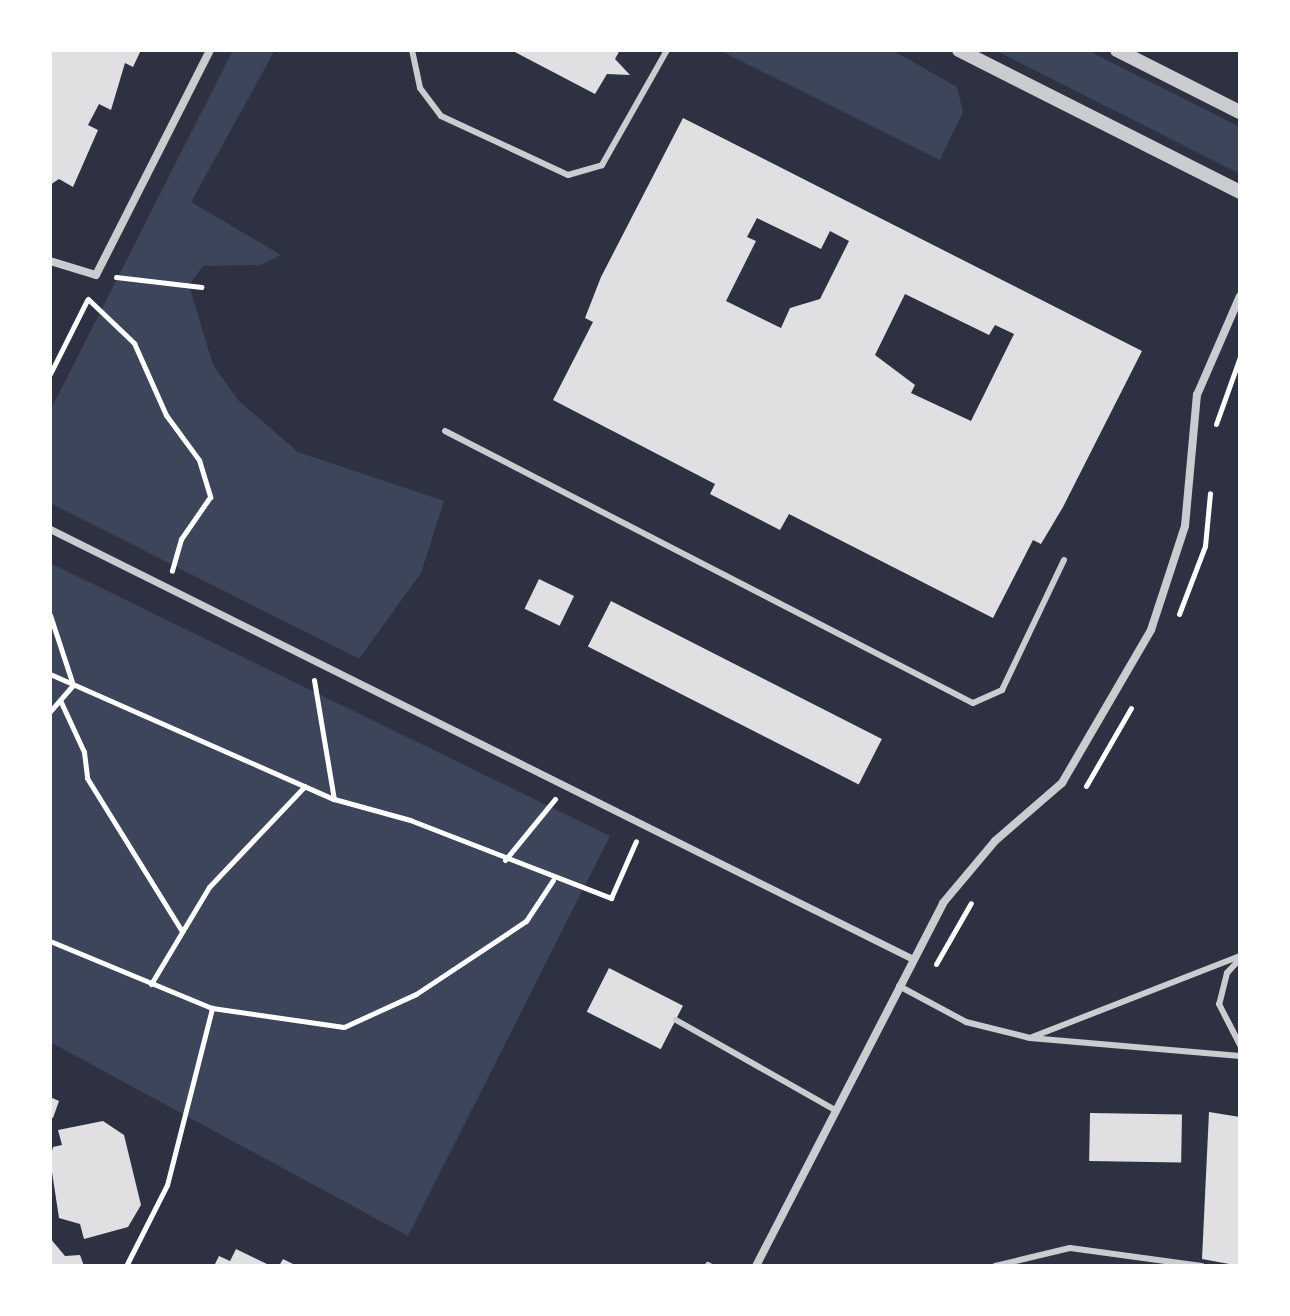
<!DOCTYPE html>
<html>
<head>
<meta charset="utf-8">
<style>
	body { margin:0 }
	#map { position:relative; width:1290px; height:1316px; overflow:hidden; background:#2d3142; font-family:Ubuntu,sans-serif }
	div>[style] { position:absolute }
	.green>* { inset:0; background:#3c4559 }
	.building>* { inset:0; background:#e0e0e3; transform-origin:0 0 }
	.path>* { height:5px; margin:-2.5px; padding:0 2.5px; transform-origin:2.5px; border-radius:2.5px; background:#fff }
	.service>* { height:6px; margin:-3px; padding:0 3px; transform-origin:3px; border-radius:3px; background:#caccd0 }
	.pedestrian>* { height:7px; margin:-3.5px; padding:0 3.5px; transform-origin:3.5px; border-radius:3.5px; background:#caccd0 }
	.minor>* { height:8px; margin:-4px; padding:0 4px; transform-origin:4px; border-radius:4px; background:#caccd0 }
	.tertiary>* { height:14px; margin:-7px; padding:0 7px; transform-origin:7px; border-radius:7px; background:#caccd0 }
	span { translate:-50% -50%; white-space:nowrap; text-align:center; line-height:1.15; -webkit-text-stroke:6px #fff; paint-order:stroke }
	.frame { position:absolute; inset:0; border:52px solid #fff; pointer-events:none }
</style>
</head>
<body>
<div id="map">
	<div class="green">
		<div style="clip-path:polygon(233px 50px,275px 50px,191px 202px,281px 255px,261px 265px,203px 266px,189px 285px,213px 365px,239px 401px,298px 452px,444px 501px,421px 573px,359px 659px,50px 503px,50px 411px)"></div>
		<div style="clip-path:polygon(719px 50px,892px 50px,957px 87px,963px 112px,940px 160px)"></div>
		<div style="clip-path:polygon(995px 50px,1087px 50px,1240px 127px,1240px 174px)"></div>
		<div style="clip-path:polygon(50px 563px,610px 836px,408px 1236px,50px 1042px)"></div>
	</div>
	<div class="building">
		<div style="clip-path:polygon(50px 50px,141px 50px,133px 67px,125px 63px,111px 110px,99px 104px,88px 125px,98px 130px,73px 187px,59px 179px,50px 185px)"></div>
		<div style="clip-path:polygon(511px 50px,620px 50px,615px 59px,630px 75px,607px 74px,595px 94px)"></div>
		<div style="clip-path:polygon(evenodd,683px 118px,1142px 351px,1063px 507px,1041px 544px,1033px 540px,993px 618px,789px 514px,780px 530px,710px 494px,715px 484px,553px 400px,593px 322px,585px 318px,601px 277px,683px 118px,757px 218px,821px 249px,830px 231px,849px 241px,820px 299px,790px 308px,781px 328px,726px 301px,756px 241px,747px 237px,757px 218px,683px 118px,905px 294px,989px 335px,995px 325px,1014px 334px,971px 421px,911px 393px,915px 385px,875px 355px,905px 294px)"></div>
		<div style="left:539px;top:579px;width:39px;height:33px;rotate:26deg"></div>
		<div style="left:611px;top:601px;width:304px;height:51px;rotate:27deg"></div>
		<div style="left:609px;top:968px;width:83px;height:49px;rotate:27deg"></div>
		<div style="clip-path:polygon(50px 1097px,59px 1101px,53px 1118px,50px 1117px)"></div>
		<div style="clip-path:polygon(1209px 1112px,1240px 1117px,1240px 1266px,1202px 1259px)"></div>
		<div style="left:1090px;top:1113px;width:92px;height:48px;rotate:1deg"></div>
		<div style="clip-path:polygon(103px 1121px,124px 1135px,141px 1205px,128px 1227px,84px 1239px,80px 1224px,59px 1218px,50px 1159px,53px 1147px,62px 1145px,58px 1130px)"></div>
		<div style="clip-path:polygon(50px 1238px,65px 1256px,80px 1255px,84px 1266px,50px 1266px)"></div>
		<div style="clip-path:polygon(236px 1249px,267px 1264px,266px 1266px,214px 1266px,219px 1256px,230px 1261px)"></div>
		<div style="clip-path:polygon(283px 1259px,297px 1266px,279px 1266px)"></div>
	</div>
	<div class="path">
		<div style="left:116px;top:277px;width:86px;rotate:6.7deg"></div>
		<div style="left:88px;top:299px;width:64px;rotate:43.7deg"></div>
		<div style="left:134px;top:343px;width:79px;rotate:66deg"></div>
		<div style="left:166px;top:415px;width:56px;rotate:53.7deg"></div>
		<div style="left:199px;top:460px;width:39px;rotate:73deg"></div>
		<div style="left:210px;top:497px;width:51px;rotate:124.6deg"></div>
		<div style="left:181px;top:539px;width:33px;rotate:106deg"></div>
		<div style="left:50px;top:374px;width:83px;rotate:-63.4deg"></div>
		<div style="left:1216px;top:424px;width:71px;rotate:-70.3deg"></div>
		<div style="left:1179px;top:614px;width:73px;rotate:-69.1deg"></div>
		<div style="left:1205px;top:546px;width:53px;rotate:-84.6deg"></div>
		<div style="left:50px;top:615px;width:74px;rotate:71.8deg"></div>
		<div style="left:73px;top:685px;width:35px;rotate:131deg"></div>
		<div style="left:50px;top:674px;width:310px;rotate:23.8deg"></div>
		<div style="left:334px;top:799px;width:79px;rotate:15.4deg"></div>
		<div style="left:410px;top:820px;width:216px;rotate:21.2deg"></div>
		<div style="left:611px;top:898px;width:62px;rotate:-66.3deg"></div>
		<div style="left:314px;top:680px;width:121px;rotate:80.5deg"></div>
		<div style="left:60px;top:700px;width:57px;rotate:65.2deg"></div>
		<div style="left:84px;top:752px;width:26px;rotate:83deg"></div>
		<div style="left:87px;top:778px;width:180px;rotate:58.2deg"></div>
		<div style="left:1086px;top:786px;width:90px;rotate:-60deg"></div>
		<div style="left:505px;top:860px;width:79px;rotate:-50.7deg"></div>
		<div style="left:50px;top:941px;width:175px;rotate:22.5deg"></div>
		<div style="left:212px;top:1008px;width:133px;rotate:8.2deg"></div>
		<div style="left:344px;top:1027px;width:79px;rotate:-24.6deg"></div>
		<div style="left:416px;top:994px;width:132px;rotate:-33.6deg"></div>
		<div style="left:526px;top:921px;width:49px;rotate:-56.6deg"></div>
		<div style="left:936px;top:964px;width:70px;rotate:-60.2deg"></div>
		<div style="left:151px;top:984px;width:113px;rotate:-59.1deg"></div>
		<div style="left:209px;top:887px;width:139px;rotate:-46.5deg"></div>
		<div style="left:126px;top:1266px;width:91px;rotate:-63.2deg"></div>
		<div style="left:167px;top:1185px;width:183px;rotate:-75.7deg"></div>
	</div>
	<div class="service">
		<div style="left:412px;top:50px;width:39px;rotate:78deg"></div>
		<div style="left:420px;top:88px;width:35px;rotate:53deg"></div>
		<div style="left:441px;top:116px;width:140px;rotate:24.9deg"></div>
		<div style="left:568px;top:175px;width:35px;rotate:-16deg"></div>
		<div style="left:602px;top:165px;width:132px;rotate:-60.5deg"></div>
		<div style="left:445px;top:431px;width:594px;rotate:27.26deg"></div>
		<div style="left:973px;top:703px;width:32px;rotate:-24deg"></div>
		<div style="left:1002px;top:690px;width:144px;rotate:-64.5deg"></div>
		<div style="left:1240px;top:956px;width:225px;rotate:158.7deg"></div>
		<div style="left:1030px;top:1038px;width:211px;rotate:4.9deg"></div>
		<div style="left:1240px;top:959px;width:19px;rotate:133deg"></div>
		<div style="left:1227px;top:973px;width:32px;rotate:104deg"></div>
		<div style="left:1219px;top:1004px;width:46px;rotate:62.9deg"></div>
		<div style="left:899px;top:986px;width:76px;rotate:28.2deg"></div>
		<div style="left:966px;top:1022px;width:66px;rotate:14deg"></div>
		<div style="left:676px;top:1020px;width:183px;rotate:29.5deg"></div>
		<div style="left:708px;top:1265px;width:2px;rotate:27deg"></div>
		<div style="left:995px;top:1266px;width:77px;rotate:-13.5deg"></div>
		<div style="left:1070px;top:1248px;width:133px;rotate:7.8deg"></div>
	</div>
	<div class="pedestrian">
		<div style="left:50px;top:529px;width:964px;rotate:26.49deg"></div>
	</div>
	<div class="minor">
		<div style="left:50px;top:261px;width:48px;rotate:16.9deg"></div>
		<div style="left:96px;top:275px;width:252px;rotate:-63.1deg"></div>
		<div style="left:756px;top:1266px;width:408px;rotate:-62.7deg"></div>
		<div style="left:943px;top:903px;width:81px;rotate:-50deg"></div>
		<div style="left:995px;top:841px;width:89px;rotate:-40.9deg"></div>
		<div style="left:1062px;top:783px;width:177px;rotate:-59.8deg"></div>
		<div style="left:1151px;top:630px;width:109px;rotate:-71.9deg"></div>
		<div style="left:1185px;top:526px;width:132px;rotate:-84.8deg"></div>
		<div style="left:1197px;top:395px;width:108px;rotate:-66.5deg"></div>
	</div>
	<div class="tertiary">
		<div style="left:959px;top:50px;width:315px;rotate:26.8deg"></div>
		<div style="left:1117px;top:50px;width:138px;rotate:26.8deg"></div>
	</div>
	<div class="frame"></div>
</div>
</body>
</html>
